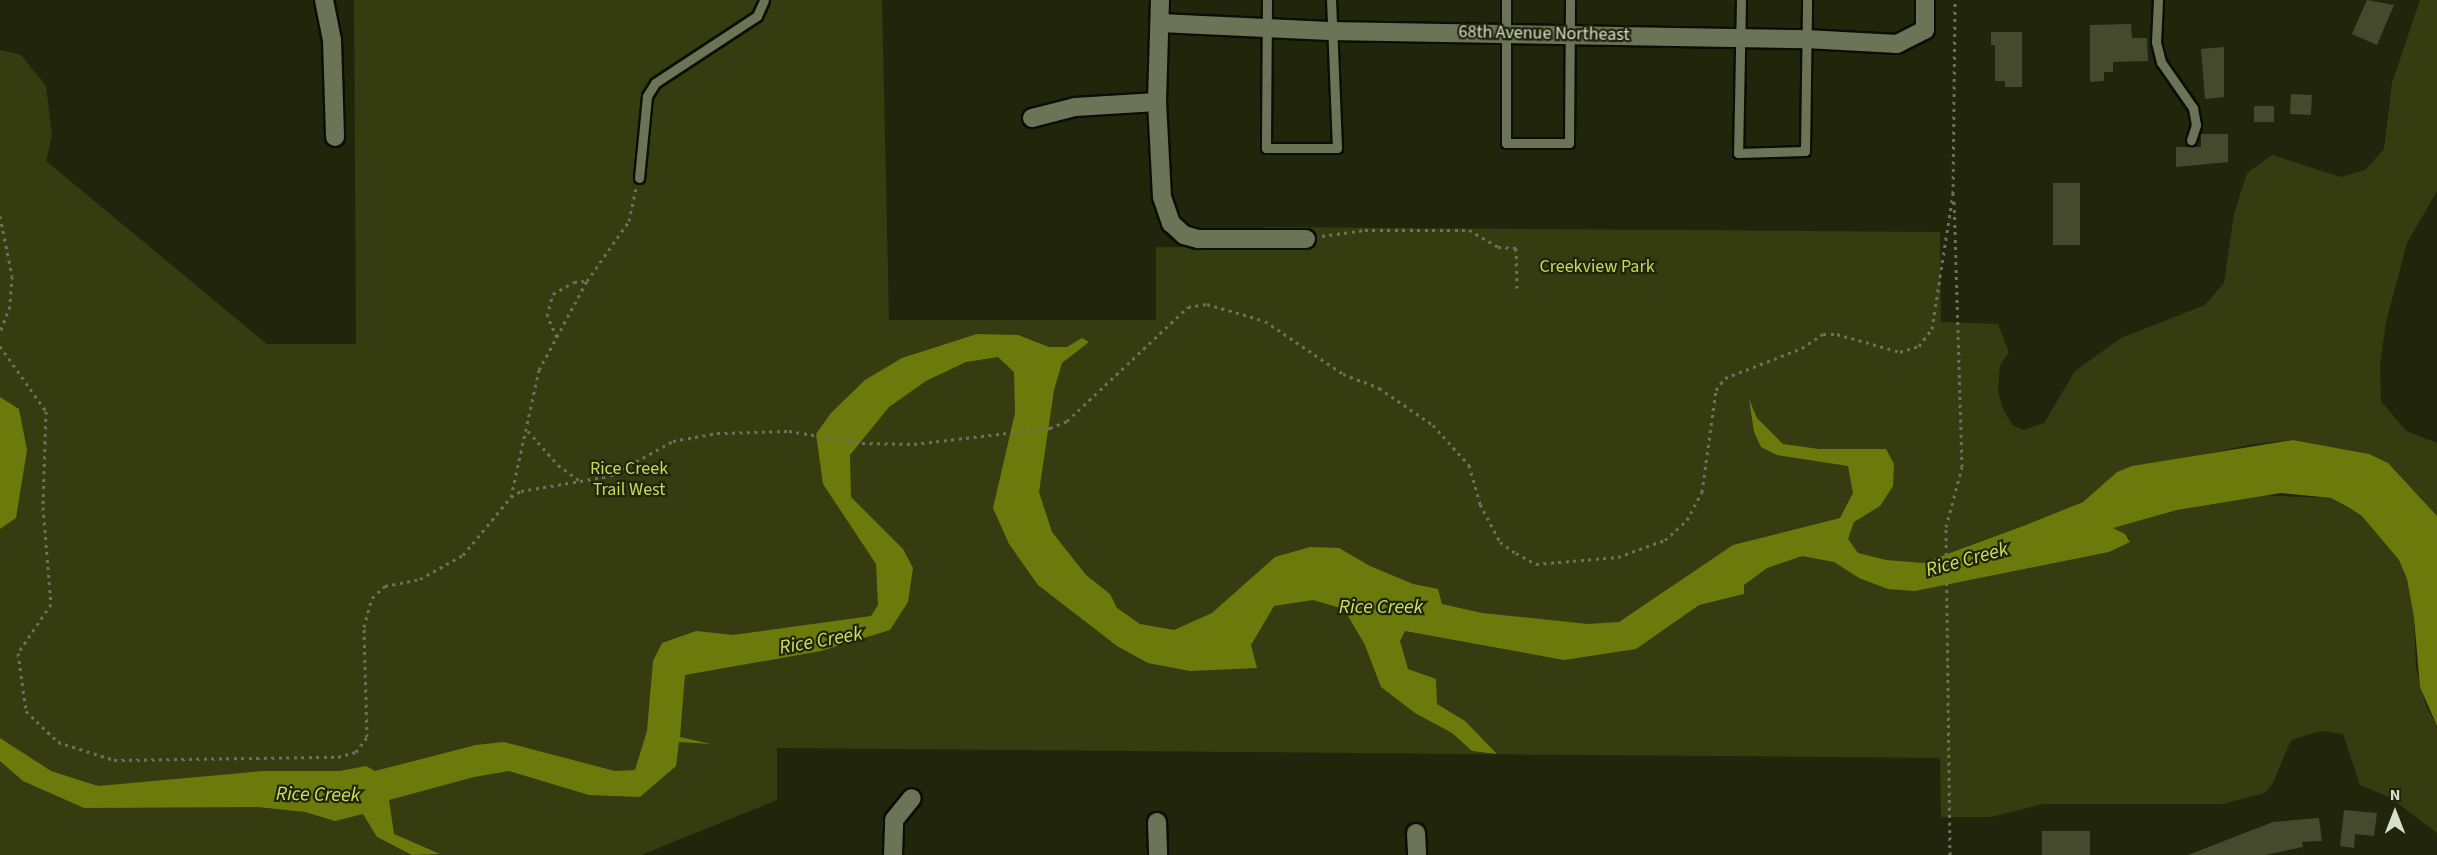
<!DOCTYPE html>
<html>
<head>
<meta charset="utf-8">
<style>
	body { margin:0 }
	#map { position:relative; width:2437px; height:855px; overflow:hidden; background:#21250c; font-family:"Source Sans 3",sans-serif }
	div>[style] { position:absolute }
	.green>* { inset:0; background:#353c10 }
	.water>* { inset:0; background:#6c7a0c }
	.building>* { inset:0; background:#454a2f; transform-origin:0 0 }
	.path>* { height:3px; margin-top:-1.5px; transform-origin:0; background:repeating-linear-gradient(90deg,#6d715c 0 3px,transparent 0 7.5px) }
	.roads { filter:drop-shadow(2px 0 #0b0e00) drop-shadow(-2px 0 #0b0e00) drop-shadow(0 2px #0b0e00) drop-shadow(0 -2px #0b0e00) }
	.lane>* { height:9px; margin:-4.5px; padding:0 4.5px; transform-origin:4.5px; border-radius:4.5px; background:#6d7357 }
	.street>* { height:18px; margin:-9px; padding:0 9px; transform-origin:9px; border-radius:9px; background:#6d7357 }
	span { translate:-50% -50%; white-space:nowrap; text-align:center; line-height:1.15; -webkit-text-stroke:4.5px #21250c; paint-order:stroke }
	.street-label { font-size:18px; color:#dadece }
	.park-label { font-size:18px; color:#c5d95a }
	.water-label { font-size:20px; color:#cbe061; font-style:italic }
	.north { position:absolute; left:2365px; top:783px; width:60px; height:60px; -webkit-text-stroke:4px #21250c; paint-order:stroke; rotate:0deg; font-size:16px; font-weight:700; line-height:24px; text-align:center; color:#dadece }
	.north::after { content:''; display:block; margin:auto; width:21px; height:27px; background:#dadece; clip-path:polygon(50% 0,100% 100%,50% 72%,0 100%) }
</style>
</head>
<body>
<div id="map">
	<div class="green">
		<div style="clip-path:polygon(354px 0,882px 0,889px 320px,1156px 320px,1156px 247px,1264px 248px,1265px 227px,1940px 232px,1941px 322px,1998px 324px,2009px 353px,2000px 365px,1998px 391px,2003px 409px,2013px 426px,2024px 430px,2044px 423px,2075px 371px,2121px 338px,2205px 305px,2224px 283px,2234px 214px,2247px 173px,2272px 155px,2341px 177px,2365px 170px,2384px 149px,2392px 83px,2420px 0,2437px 0,2437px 191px,2407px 243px,2386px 322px,2380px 366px,2381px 401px,2406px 431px,2437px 443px,2437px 516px,2369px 454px,2293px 440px,2254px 444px,2117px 472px,2083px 502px,2026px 525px,1941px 584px,2109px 552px,2130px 539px,2112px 528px,2177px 510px,2252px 495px,2331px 498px,2362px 515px,2399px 560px,2407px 579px,2414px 618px,2416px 668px,2426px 706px,2437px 726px,2437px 833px,2391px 798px,2360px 785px,2343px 734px,2321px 731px,2291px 740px,2273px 783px,2265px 793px,2223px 804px,2043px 804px,1991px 817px,1941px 817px,1940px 758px,777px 748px,777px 800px,641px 855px,0 855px,0 50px,21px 55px,46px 86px,52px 136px,46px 161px,267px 344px,356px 344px)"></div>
	</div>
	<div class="water">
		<div style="clip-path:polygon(977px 334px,1018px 335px,1049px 347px,1067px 347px,1082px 338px,1089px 342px,1062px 363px,1054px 390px,1039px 492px,1052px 532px,1086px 575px,1110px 594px,1117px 608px,1140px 624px,1174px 630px,1212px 613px,1275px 557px,1310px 547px,1339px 548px,1370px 566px,1413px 584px,1438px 589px,1442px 604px,1482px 613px,1588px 624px,1619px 622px,1733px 545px,1840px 518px,1853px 493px,1848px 466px,1777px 455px,1761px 447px,1754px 432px,1749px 399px,1757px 418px,1783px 444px,1819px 449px,1886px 449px,1894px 464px,1893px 486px,1880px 506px,1854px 522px,1848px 539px,1858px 553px,1886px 560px,1923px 563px,2026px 525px,2083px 502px,2117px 472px,2132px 466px,2293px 440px,2369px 454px,2388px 463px,2437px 516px,2437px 726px,2420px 687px,2414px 618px,2407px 579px,2399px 560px,2362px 516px,2348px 507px,2331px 498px,2281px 493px,2177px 510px,2113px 528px,2125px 534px,2130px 542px,2109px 552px,1915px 591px,1888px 589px,1859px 578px,1834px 562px,1802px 556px,1767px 568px,1744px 585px,1744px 594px,1699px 605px,1636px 649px,1564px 660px,1405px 631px,1400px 641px,1408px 669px,1436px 679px,1437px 704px,1465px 721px,1497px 754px,1472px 751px,1452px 733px,1415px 713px,1381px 687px,1365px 645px,1344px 609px,1313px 600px,1274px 606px,1251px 645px,1257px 668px,1190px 671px,1148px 663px,1117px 646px,1038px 585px,1009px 544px,993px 508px,1015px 413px,1014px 372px,998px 357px,966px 362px,926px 381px,889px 407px,850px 455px,851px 497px,903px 549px,913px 568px,908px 602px,890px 630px,821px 651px,685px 675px,680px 737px,711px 744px,679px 742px,676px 766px,640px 797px,589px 795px,509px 771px,474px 777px,389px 800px,394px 834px,440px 854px,412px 855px,377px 837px,363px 814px,335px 821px,305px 812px,258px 807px,84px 808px,23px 781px,0 761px,0 738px,51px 771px,98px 786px,263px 771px,340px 771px,366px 766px,375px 771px,476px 745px,504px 742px,615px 771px,635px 770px,647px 731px,653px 661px,662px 643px,696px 631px,733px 635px,871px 616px,878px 605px,876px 564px,823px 484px,816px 434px,831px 413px,865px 380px,902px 358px)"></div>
		<div style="clip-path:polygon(0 397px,19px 409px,27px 450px,16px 518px,0 529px)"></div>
	</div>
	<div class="building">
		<div style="clip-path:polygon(2367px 0,2394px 5px,2377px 45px,2352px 34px)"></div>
		<div style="clip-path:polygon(2131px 24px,2132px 38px,2147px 38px,2148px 61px,2113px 62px,2113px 72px,2104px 72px,2104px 81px,2090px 82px,2090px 25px)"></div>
		<div style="clip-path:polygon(1991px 32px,2022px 32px,2022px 87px,2005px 87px,2005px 81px,1995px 81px,1995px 45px,1991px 45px)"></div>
		<div style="clip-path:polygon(2224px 47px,2224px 97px,2205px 99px,2201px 49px)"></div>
		<div style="left:2291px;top:94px;width:21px;height:20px;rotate:3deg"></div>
		<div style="left:2254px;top:106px;width:20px;height:16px"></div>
		<div style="clip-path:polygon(2201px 134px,2228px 134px,2228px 162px,2176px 167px,2176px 147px,2201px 147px)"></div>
		<div style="left:2080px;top:183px;width:62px;height:27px;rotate:90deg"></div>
		<div style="clip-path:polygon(2344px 810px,2377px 813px,2374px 836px,2355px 834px,2354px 848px,2340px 846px)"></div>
		<div style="clip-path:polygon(2319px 818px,2322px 841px,2302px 842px,2303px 847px,2265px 855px,2188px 855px,2273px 822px)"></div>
		<div style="left:2042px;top:831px;width:48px;height:24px"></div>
	</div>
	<div class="path">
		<div style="left:0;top:216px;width:61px;rotate:78.7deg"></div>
		<div style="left:12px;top:276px;width:30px;rotate:94deg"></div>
		<div style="left:10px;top:306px;width:28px;rotate:111deg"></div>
		<div style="left:1322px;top:236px;width:43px;rotate:-7.9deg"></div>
		<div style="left:1365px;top:230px;width:104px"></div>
		<div style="left:1469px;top:230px;width:34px;rotate:30deg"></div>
		<div style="left:1498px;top:247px;width:18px;rotate:3deg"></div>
		<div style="left:1516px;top:248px;width:40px;rotate:88.6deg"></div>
		<div style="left:557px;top:337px;width:23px;rotate:-115deg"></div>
		<div style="left:547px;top:316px;width:23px;rotate:-75deg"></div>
		<div style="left:553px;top:294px;width:24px;rotate:-30deg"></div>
		<div style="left:574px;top:282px;width:13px;rotate:-4deg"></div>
		<div style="left:0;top:346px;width:80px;rotate:54.7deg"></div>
		<div style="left:46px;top:411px;width:96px;rotate:91.8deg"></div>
		<div style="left:43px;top:507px;width:97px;rotate:85.3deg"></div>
		<div style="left:51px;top:604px;width:59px;rotate:124deg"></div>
		<div style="left:18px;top:653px;width:59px;rotate:82.1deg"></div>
		<div style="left:26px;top:711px;width:45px;rotate:44.1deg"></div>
		<div style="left:58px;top:742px;width:59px;rotate:17.8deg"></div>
		<div style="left:114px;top:760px;width:224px;rotate:-0.8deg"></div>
		<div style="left:338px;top:757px;width:19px;rotate:-16deg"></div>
		<div style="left:356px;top:752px;width:19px;rotate:-54deg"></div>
		<div style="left:367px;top:737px;width:110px;rotate:-91.6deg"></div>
		<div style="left:364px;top:627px;width:30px;rotate:-75deg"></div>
		<div style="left:372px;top:598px;width:18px;rotate:-43deg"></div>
		<div style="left:385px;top:586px;width:36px;rotate:-11deg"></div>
		<div style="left:420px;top:579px;width:49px;rotate:-29.2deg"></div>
		<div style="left:463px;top:555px;width:75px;rotate:-50.4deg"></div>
		<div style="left:511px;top:497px;width:12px;rotate:-31deg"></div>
		<div style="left:521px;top:491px;width:90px;rotate:-9.6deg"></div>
		<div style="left:610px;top:476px;width:72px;rotate:-29.1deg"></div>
		<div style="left:673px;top:441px;width:45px;rotate:-10.3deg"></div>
		<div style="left:717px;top:433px;width:72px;rotate:-1.6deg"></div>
		<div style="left:789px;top:431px;width:74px;rotate:9.3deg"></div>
		<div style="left:862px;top:443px;width:52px;rotate:1.1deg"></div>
		<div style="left:914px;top:444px;width:137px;rotate:-6.7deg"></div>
		<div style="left:1050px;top:428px;width:18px;rotate:-22deg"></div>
		<div style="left:1067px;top:421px;width:166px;rotate:-43.3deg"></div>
		<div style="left:1188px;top:307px;width:19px;rotate:-9deg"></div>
		<div style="left:1207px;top:304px;width:60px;rotate:16.3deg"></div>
		<div style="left:1265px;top:321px;width:94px;rotate:34.2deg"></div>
		<div style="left:1343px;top:374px;width:39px;rotate:21deg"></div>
		<div style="left:1379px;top:388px;width:65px;rotate:34.4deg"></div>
		<div style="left:1433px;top:425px;width:54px;rotate:48deg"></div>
		<div style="left:1469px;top:465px;width:41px;rotate:74.2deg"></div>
		<div style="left:1480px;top:504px;width:43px;rotate:62.2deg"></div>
		<div style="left:1500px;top:542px;width:19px;rotate:35deg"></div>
		<div style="left:1516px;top:553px;width:23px;rotate:29deg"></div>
		<div style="left:1536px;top:564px;width:82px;rotate:-4.9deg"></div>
		<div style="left:1618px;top:557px;width:50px;rotate:-19.9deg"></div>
		<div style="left:1665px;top:540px;width:30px;rotate:-42deg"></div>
		<div style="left:1687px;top:520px;width:32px;rotate:-62deg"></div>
		<div style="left:1702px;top:492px;width:103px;rotate:-82.2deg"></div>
		<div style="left:1716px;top:390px;width:15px;rotate:-53deg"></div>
		<div style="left:1725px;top:378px;width:83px;rotate:-21.3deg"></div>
		<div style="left:1802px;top:348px;width:25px;rotate:-34deg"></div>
		<div style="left:1823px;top:334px;width:14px"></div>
		<div style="left:1837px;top:334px;width:66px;rotate:15.9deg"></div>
		<div style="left:1900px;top:352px;width:20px;rotate:-18deg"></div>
		<div style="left:1919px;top:346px;width:21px;rotate:-53deg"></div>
		<div style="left:1932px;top:329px;width:137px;rotate:-81.2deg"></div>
		<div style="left:1953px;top:194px;width:194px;rotate:-89.4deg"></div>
		<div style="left:528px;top:431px;width:45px;rotate:48.6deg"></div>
		<div style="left:558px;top:465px;width:27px;rotate:36deg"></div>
		<div style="left:511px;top:497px;width:130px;rotate:-77.6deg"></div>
		<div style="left:539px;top:370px;width:101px;rotate:-61.7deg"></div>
		<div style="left:587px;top:281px;width:73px;rotate:-55deg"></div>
		<div style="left:629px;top:221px;width:33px;rotate:-78deg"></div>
		<div style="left:1950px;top:855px;width:328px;rotate:-90.7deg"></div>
		<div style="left:1946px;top:527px;width:62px;rotate:-75.1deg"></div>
		<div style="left:1962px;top:467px;width:266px;rotate:-91.7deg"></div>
	</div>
	<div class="roads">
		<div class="lane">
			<div style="left:1267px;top:0;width:148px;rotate:90.4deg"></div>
			<div style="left:1266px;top:148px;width:71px"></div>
			<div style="left:1337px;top:148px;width:148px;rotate:-92.3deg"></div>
			<div style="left:1506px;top:0;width:143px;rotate:90deg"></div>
			<div style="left:1506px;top:143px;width:63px"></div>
			<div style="left:1569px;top:143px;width:143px;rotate:-89.6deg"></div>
			<div style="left:1741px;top:0;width:153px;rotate:91.1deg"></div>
			<div style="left:1738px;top:153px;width:67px;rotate:-1.7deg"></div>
			<div style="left:1805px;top:151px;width:151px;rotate:-89.2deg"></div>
			<div style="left:2158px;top:0;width:42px;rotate:92.7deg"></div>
			<div style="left:2156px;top:42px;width:21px;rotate:76deg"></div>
			<div style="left:2161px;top:62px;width:56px;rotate:55.2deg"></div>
			<div style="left:2193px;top:108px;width:17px;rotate:80deg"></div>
			<div style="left:2196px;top:125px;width:16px;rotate:108deg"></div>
			<div style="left:639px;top:178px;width:82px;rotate:-84.4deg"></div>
			<div style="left:647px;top:96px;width:15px;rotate:-58deg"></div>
			<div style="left:655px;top:83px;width:122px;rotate:-33.3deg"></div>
			<div style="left:757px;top:16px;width:17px;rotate:-66deg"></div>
		</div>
		<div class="street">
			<div style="left:324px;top:0;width:41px;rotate:78.7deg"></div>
			<div style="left:332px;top:40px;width:97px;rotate:88.2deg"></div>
			<div style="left:1160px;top:0;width:102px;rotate:91.7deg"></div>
			<div style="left:1157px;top:102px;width:95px;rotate:87deg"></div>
			<div style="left:1162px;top:197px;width:28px;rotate:71deg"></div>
			<div style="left:1171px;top:223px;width:18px;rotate:43deg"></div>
			<div style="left:1184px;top:235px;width:15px;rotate:16deg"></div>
			<div style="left:1198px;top:239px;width:108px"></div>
			<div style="left:1160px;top:23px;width:169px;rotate:2.7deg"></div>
			<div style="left:1329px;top:31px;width:477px;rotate:1deg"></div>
			<div style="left:1806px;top:39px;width:91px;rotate:3.1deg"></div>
			<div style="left:1897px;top:44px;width:31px;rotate:-27deg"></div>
			<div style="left:1925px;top:30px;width:30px;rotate:-90deg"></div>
			<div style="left:1032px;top:118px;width:44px;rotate:-14.3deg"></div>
			<div style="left:1075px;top:107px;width:82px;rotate:-3.5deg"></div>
			<div style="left:1157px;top:822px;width:33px;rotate:88deg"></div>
			<div style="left:1416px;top:833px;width:22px;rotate:87deg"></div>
			<div style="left:893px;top:855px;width:35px;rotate:-88deg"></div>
			<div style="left:894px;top:820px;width:28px;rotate:-51deg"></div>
		</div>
	</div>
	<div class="street-label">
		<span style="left:1544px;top:34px;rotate:1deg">68th Avenue Northeast</span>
	</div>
	<div class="park-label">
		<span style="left:1597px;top:267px">Creekview Park</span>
		<span style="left:629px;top:480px">Rice Creek<br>Trail West</span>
	</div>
	<div class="water-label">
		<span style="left:1967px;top:560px;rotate:-15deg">Rice Creek</span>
		<span style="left:1381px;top:607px">Rice Creek</span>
		<span style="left:821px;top:641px;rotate:-10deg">Rice Creek</span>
		<span style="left:318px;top:795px;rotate:1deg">Rice Creek</span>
	</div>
	<div class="north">N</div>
</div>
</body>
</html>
